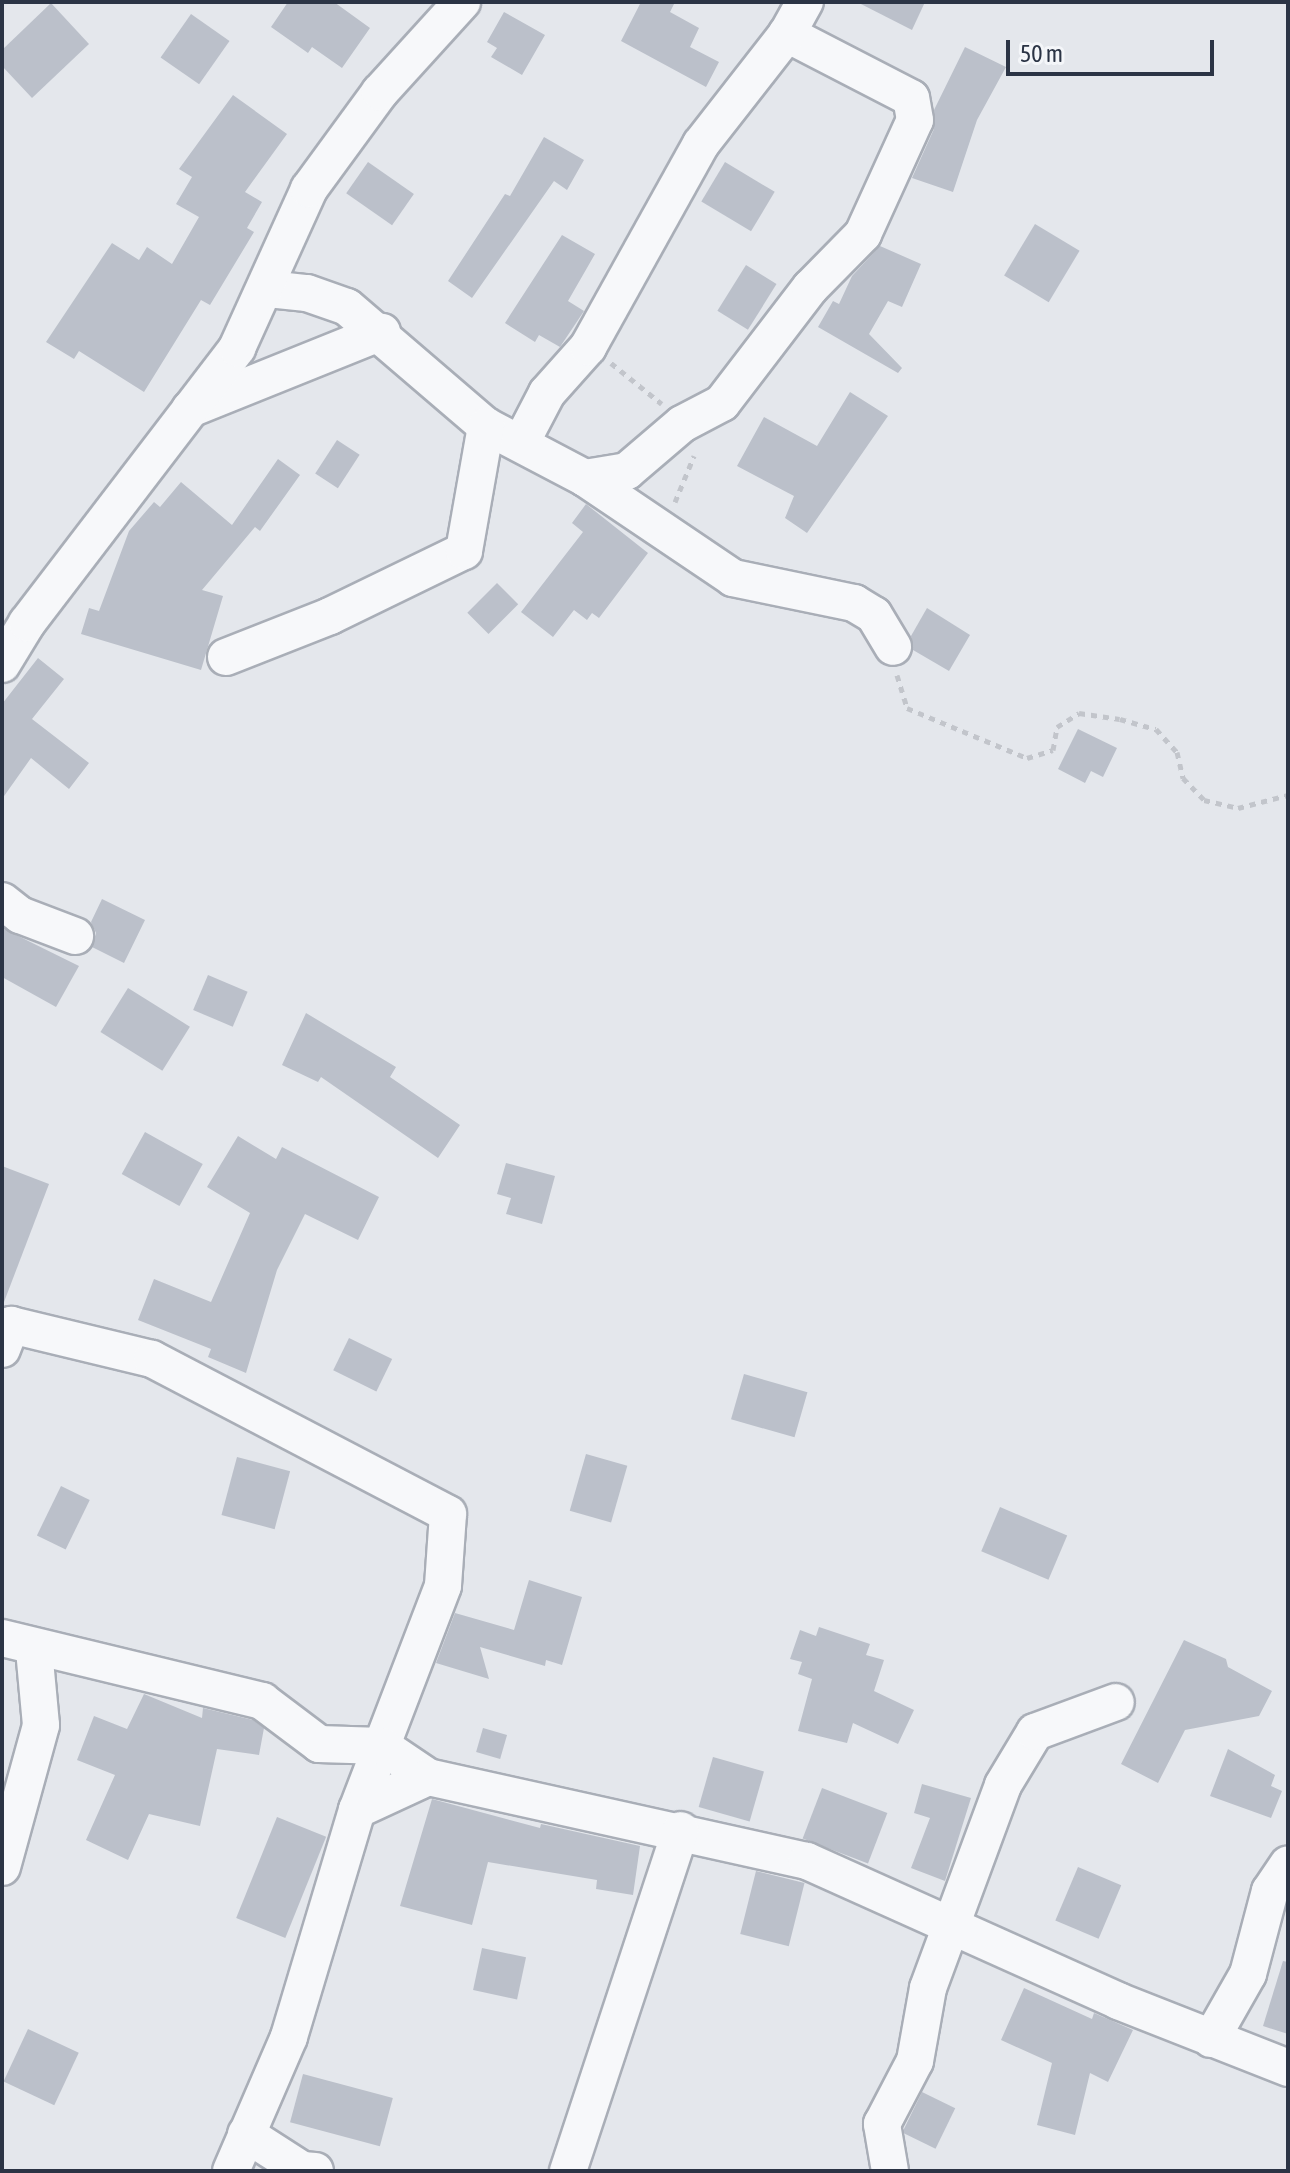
<!DOCTYPE html>
<html>
<head>
<meta charset="utf-8">
<style>
	body { margin:0 }
	#map { position:relative; width:1290px; height:2173px; overflow:hidden; background:#e4e7ec; font-family:"Asap Condensed",sans-serif }
	div>[style] { position:absolute }
	.building>* { inset:0; background:#bbc0ca; transform-origin:0 0 }
	.path>* { height:5px; margin-top:-2.5px; transform-origin:0; background:repeating-linear-gradient(90deg,#c2c5cb 0 6px,transparent 0 12px) }
	.roads { filter:drop-shadow(2px 0 #a9aeb7) drop-shadow(-2px 0 #a9aeb7) drop-shadow(0 2px #a9aeb7) drop-shadow(0 -2px #a9aeb7) }
	.minor>* { height:36px; margin:-18px; padding:0 18px; transform-origin:18px; border-radius:18px; background:#f7f8fa }
	span { translate:-50% -50%; white-space:nowrap; text-align:center; line-height:1.15; -webkit-text-stroke:6px #f4f6f9; paint-order:stroke }
	.frame { position:absolute; inset:0; border:4px solid #2b3445; pointer-events:none }
	.scale { position:absolute; left:1006px; top:40px; width:208px; height:36px; box-sizing:border-box; border:4px solid #2b3445; border-top:0; padding-left:10px; font-size:24px; line-height:28px; white-space:nowrap; color:#2b3445; -webkit-text-stroke:6px #f4f6f9; paint-order:stroke }
</style>
</head>
<body>
<div id="map">
	<div class="building">
		<div style="clip-path:polygon(288px 2px,334px 2px,370px 28px,342px 68px,312px 47px,308px 53px,271px 27px)"></div>
		<div style="clip-path:polygon(641px 2px,675px 2px,670px 12px,699px 28px,690px 47px,719px 62px,706px 87px,621px 41px)"></div>
		<div style="clip-path:polygon(857px 2px,925px 2px,912px 30px)"></div>
		<div style="clip-path:polygon(51px 3px,89px 44px,32px 98px,2px 66px,2px 50px)"></div>
		<div style="clip-path:polygon(504px 12px,545px 35px,522px 75px,491px 57px,497px 48px,487px 42px)"></div>
		<div style="left:191px;top:14px;width:47px;height:53px;rotate:35deg"></div>
		<div style="clip-path:polygon(965px 47px,1006px 67px,977px 120px,953px 192px,912px 178px,934px 129px,934px 110px)"></div>
		<div style="clip-path:polygon(233px 95px,287px 134px,245px 192px,262px 202px,247px 228px,254px 232px,210px 305px,201px 300px,144px 392px,79px 351px,74px 359px,46px 342px,112px 243px,139px 260px,147px 247px,172px 264px,199px 217px,176px 204px,192px 177px,179px 169px)"></div>
		<div style="clip-path:polygon(544px 137px,584px 160px,567px 190px,554px 181px,472px 298px,448px 281px,505px 194px,510px 196px)"></div>
		<div style="left:368px;top:162px;width:56px;height:38px;rotate:35deg"></div>
		<div style="left:725px;top:162px;width:58px;height:46px;rotate:31deg"></div>
		<div style="left:1035px;top:224px;width:52px;height:60px;rotate:31deg"></div>
		<div style="clip-path:polygon(562px 235px,595px 254px,568px 301px,584px 311px,560px 347px,539px 335px,535px 342px,505px 323px)"></div>
		<div style="clip-path:polygon(880px 246px,921px 264px,902px 307px,888px 301px,869px 334px,902px 368px,898px 373px,818px 327px,833px 301px,839px 304px,852px 276px)"></div>
		<div style="left:746px;top:265px;width:36px;height:54px;rotate:32deg"></div>
		<div style="clip-path:polygon(850px 392px,888px 416px,807px 533px,785px 518px,794px 496px,737px 466px,764px 417px,817px 446px)"></div>
		<div style="left:337px;top:440px;width:27px;height:40px;rotate:33deg"></div>
		<div style="clip-path:polygon(278px 459px,300px 475px,260px 531px,255px 527px,202px 590px,223px 596px,201px 670px,81px 634px,89px 608px,99px 611px,129px 531px,154px 502px,160px 507px,181px 482px,232px 525px)"></div>
		<div style="clip-path:polygon(586px 504px,648px 553px,599px 618px,592px 613px,587px 620px,574px 610px,553px 637px,521px 612px,583px 532px,572px 523px)"></div>
		<div style="left:497px;top:583px;width:30px;height:42px;rotate:45deg"></div>
		<div style="clip-path:polygon(927px 608px,970px 635px,949px 671px,913px 650px,911px 636px)"></div>
		<div style="clip-path:polygon(38px 658px,64px 679px,32px 719px,89px 763px,69px 789px,31px 758px,2px 799px,2px 704px)"></div>
		<div style="clip-path:polygon(1078px 729px,1117px 748px,1103px 777px,1091px 771px,1085px 783px,1058px 769px)"></div>
		<div style="clip-path:polygon(102px 899px,145px 920px,124px 963px,92px 947px,96px 933px,91px 922px)"></div>
		<div style="clip-path:polygon(2px 928px,79px 966px,56px 1007px,2px 977px)"></div>
		<div style="left:208px;top:975px;width:43px;height:38px;rotate:23deg"></div>
		<div style="left:128px;top:988px;width:73px;height:52px;rotate:32deg"></div>
		<div style="clip-path:polygon(306px 1013px,396px 1067px,390px 1077px,460px 1125px,438px 1158px,321px 1077px,318px 1082px,282px 1065px)"></div>
		<div style="left:145px;top:1132px;width:66px;height:48px;rotate:29deg"></div>
		<div style="clip-path:polygon(238px 1136px,276px 1159px,282px 1147px,379px 1197px,358px 1240px,305px 1214px,277px 1270px,246px 1373px,208px 1357px,211px 1349px,138px 1320px,154px 1279px,211px 1302px,250px 1213px,207px 1187px)"></div>
		<div style="clip-path:polygon(506px 1163px,555px 1176px,542px 1224px,506px 1214px,511px 1198px,497px 1194px)"></div>
		<div style="clip-path:polygon(2px 1166px,49px 1184px,4px 1302px,2px 1301px)"></div>
		<div style="left:349px;top:1338px;width:48px;height:36px;rotate:26deg"></div>
		<div style="left:744px;top:1374px;width:66px;height:47px;rotate:16deg"></div>
		<div style="left:586px;top:1454px;width:43px;height:59px;rotate:16deg"></div>
		<div style="left:237px;top:1457px;width:55px;height:60px;rotate:15deg"></div>
		<div style="left:61px;top:1486px;width:32px;height:55px;rotate:26deg"></div>
		<div style="left:1000px;top:1507px;width:73px;height:48px;rotate:23deg"></div>
		<div style="clip-path:polygon(529px 1580px,582px 1597px,562px 1665px,546px 1660px,545px 1666px,480px 1647px,489px 1679px,436px 1663px,455px 1613px,514px 1630px)"></div>
		<div style="clip-path:polygon(819px 1627px,870px 1644px,866px 1655px,884px 1660px,874px 1691px,914px 1710px,898px 1744px,853px 1723px,847px 1743px,798px 1731px,812px 1679px,798px 1674px,802px 1662px,790px 1659px,800px 1630px,816px 1636px)"></div>
		<div style="clip-path:polygon(1184px 1640px,1226px 1659px,1228px 1667px,1272px 1691px,1259px 1716px,1185px 1730px,1158px 1783px,1121px 1764px)"></div>
		<div style="clip-path:polygon(144px 1694px,202px 1718px,203px 1708px,253px 1720px,264px 1728px,259px 1755px,217px 1749px,200px 1826px,149px 1814px,128px 1860px,86px 1840px,115px 1775px,77px 1760px,94px 1716px,127px 1729px)"></div>
		<div style="left:483px;top:1728px;width:25px;height:25px;rotate:16deg"></div>
		<div style="clip-path:polygon(1228px 1749px,1275px 1775px,1271px 1786px,1282px 1791px,1271px 1818px,1210px 1796px)"></div>
		<div style="left:713px;top:1757px;width:53px;height:52px;rotate:16deg"></div>
		<div style="clip-path:polygon(922px 1784px,971px 1798px,945px 1881px,911px 1868px,930px 1818px,914px 1813px)"></div>
		<div style="left:822px;top:1788px;width:70px;height:54px;rotate:21deg"></div>
		<div style="clip-path:polygon(432px 1799px,540px 1828px,541px 1824px,640px 1846px,633px 1895px,596px 1889px,597px 1880px,488px 1862px,472px 1925px,400px 1906px)"></div>
		<div style="left:277px;top:1817px;width:53px;height:109px;rotate:22deg"></div>
		<div style="left:1078px;top:1867px;width:47px;height:58px;rotate:23deg"></div>
		<div style="left:756px;top:1871px;width:50px;height:65px;rotate:14deg"></div>
		<div style="left:482px;top:1948px;width:45px;height:43px;rotate:12deg"></div>
		<div style="clip-path:polygon(1283px 1961px,1288px 1962px,1288px 2034px,1263px 2026px)"></div>
		<div style="clip-path:polygon(1024px 1988px,1092px 2019px,1094px 2013px,1133px 2030px,1108px 2082px,1090px 2073px,1075px 2135px,1037px 2125px,1052px 2063px,1001px 2040px)"></div>
		<div style="left:28px;top:2029px;width:56px;height:58px;rotate:25deg"></div>
		<div style="left:303px;top:2074px;width:93px;height:50px;rotate:15deg"></div>
		<div style="left:922px;top:2092px;width:37px;height:45px;rotate:26deg"></div>
	</div>
	<div class="path">
		<div style="left:611px;top:363px;width:65px;rotate:38.8deg"></div>
		<div style="left:675px;top:502px;width:50px;rotate:-67.6deg"></div>
		<div style="left:897px;top:675px;width:34px;rotate:73deg"></div>
		<div style="left:907px;top:708px;width:130px;rotate:22.6deg"></div>
		<div style="left:1027px;top:758px;width:27px;rotate:-17deg"></div>
		<div style="left:1053px;top:750px;width:23px;rotate:-80deg"></div>
		<div style="left:1057px;top:727px;width:26px;rotate:-32deg"></div>
		<div style="left:1079px;top:713px;width:41px;rotate:8.3deg"></div>
		<div style="left:1120px;top:719px;width:37px;rotate:16deg"></div>
		<div style="left:1156px;top:729px;width:31px;rotate:48deg"></div>
		<div style="left:1177px;top:752px;width:27px;rotate:77deg"></div>
		<div style="left:1183px;top:778px;width:30px;rotate:46deg"></div>
		<div style="left:1204px;top:800px;width:35px;rotate:13deg"></div>
		<div style="left:1238px;top:808px;width:52px;rotate:-14.6deg"></div>
	</div>
	<div class="roads">
		<div class="minor">
			<div style="left:268px;top:289px;width:39px;rotate:6deg"></div>
			<div style="left:307px;top:293px;width:42px;rotate:19.3deg"></div>
			<div style="left:347px;top:307px;width:183px;rotate:40.6deg"></div>
			<div style="left:486px;top:426px;width:112px;rotate:27.7deg"></div>
			<div style="left:585px;top:478px;width:43px;rotate:-9.5deg"></div>
			<div style="left:627px;top:471px;width:72px;rotate:-40.5deg"></div>
			<div style="left:682px;top:424px;width:45px;rotate:-27.7deg"></div>
			<div style="left:722px;top:403px;width:145px;rotate:-52.6deg"></div>
			<div style="left:810px;top:288px;width:76px;rotate:-45.5deg"></div>
			<div style="left:863px;top:234px;width:125px;rotate:-65.5deg"></div>
			<div style="left:915px;top:120px;width:22px;rotate:-100deg"></div>
			<div style="left:911px;top:98px;width:140px;rotate:-152.7deg"></div>
			<div style="left:190px;top:409px;width:207px;rotate:-21.9deg"></div>
			<div style="left:522px;top:441px;width:54px;rotate:-62.5deg"></div>
			<div style="left:547px;top:393px;width:62px;rotate:-48.3deg"></div>
			<div style="left:588px;top:347px;width:232px;rotate:-60.9deg"></div>
			<div style="left:701px;top:144px;width:140px;rotate:-52deg"></div>
			<div style="left:787px;top:34px;width:37px;rotate:-61deg"></div>
			<div style="left:585px;top:478px;width:179px;rotate:34deg"></div>
			<div style="left:733px;top:578px;width:124px;rotate:11.7deg"></div>
			<div style="left:854px;top:603px;width:23px;rotate:31deg"></div>
			<div style="left:874px;top:615px;width:37px;rotate:59deg"></div>
			<div style="left:226px;top:657px;width:112px;rotate:-21.5deg"></div>
			<div style="left:330px;top:616px;width:149px;rotate:-25.9deg"></div>
			<div style="left:464px;top:551px;width:127px;rotate:-80deg"></div>
			<div style="left:2px;top:664px;width:48px;rotate:-58.6deg"></div>
			<div style="left:27px;top:623px;width:346px;rotate:-52.6deg"></div>
			<div style="left:237px;top:348px;width:175px;rotate:-65.6deg"></div>
			<div style="left:309px;top:189px;width:120px;rotate:-53.8deg"></div>
			<div style="left:380px;top:92px;width:122px;rotate:-47.7deg"></div>
			<div style="left:2px;top:901px;width:23px;rotate:38deg"></div>
			<div style="left:20px;top:915px;width:59px;rotate:20.9deg"></div>
			<div style="left:2px;top:1349px;width:26px;rotate:-69deg"></div>
			<div style="left:11px;top:1325px;width:145px;rotate:13.6deg"></div>
			<div style="left:152px;top:1359px;width:334px;rotate:27.6deg"></div>
			<div style="left:448px;top:1514px;width:72px;rotate:94deg"></div>
			<div style="left:443px;top:1586px;width:240px;rotate:111deg"></div>
			<div style="left:357px;top:1810px;width:237px;rotate:106.7deg"></div>
			<div style="left:289px;top:2037px;width:146px;rotate:113.4deg"></div>
			<div style="left:2px;top:1638px;width:268px;rotate:13.6deg"></div>
			<div style="left:262px;top:1701px;width:71px;rotate:37deg"></div>
			<div style="left:319px;top:1744px;width:63px;rotate:1.8deg"></div>
			<div style="left:382px;top:1746px;width:55px;rotate:34deg"></div>
			<div style="left:428px;top:1777px;width:388px;rotate:12.5deg"></div>
			<div style="left:807px;top:1861px;width:341px;rotate:24.2deg"></div>
			<div style="left:1118px;top:2001px;width:183px;rotate:21.5deg"></div>
			<div style="left:357px;top:1810px;width:78px;rotate:-24.9deg"></div>
			<div style="left:2px;top:1867px;width:147px;rotate:-74.6deg"></div>
			<div style="left:41px;top:1725px;width:75px;rotate:-95.3deg"></div>
			<div style="left:1211px;top:2039px;width:75px;rotate:-60.4deg"></div>
			<div style="left:1248px;top:1974px;width:86px;rotate:-75.2deg"></div>
			<div style="left:1270px;top:1891px;width:32px;rotate:-56deg"></div>
			<div style="left:246px;top:2134px;width:67px;rotate:32.7deg"></div>
			<div style="left:302px;top:2170px;width:13px;rotate:4deg"></div>
			<div style="left:568px;top:2171px;width:359px;rotate:-71.7deg"></div>
			<div style="left:890px;top:2171px;width:48px;rotate:-99.7deg"></div>
			<div style="left:882px;top:2124px;width:71px;rotate:-62.4deg"></div>
			<div style="left:915px;top:2061px;width:74px;rotate:-79.9deg"></div>
			<div style="left:928px;top:1988px;width:216px;rotate:-69.7deg"></div>
			<div style="left:1003px;top:1785px;width:62px;rotate:-58.9deg"></div>
			<div style="left:1035px;top:1732px;width:86px;rotate:-20.3deg"></div>
		</div>
	</div>
	<div class="frame"></div>
	<div class="scale">50 m</div>
</div>
</body>
</html>
